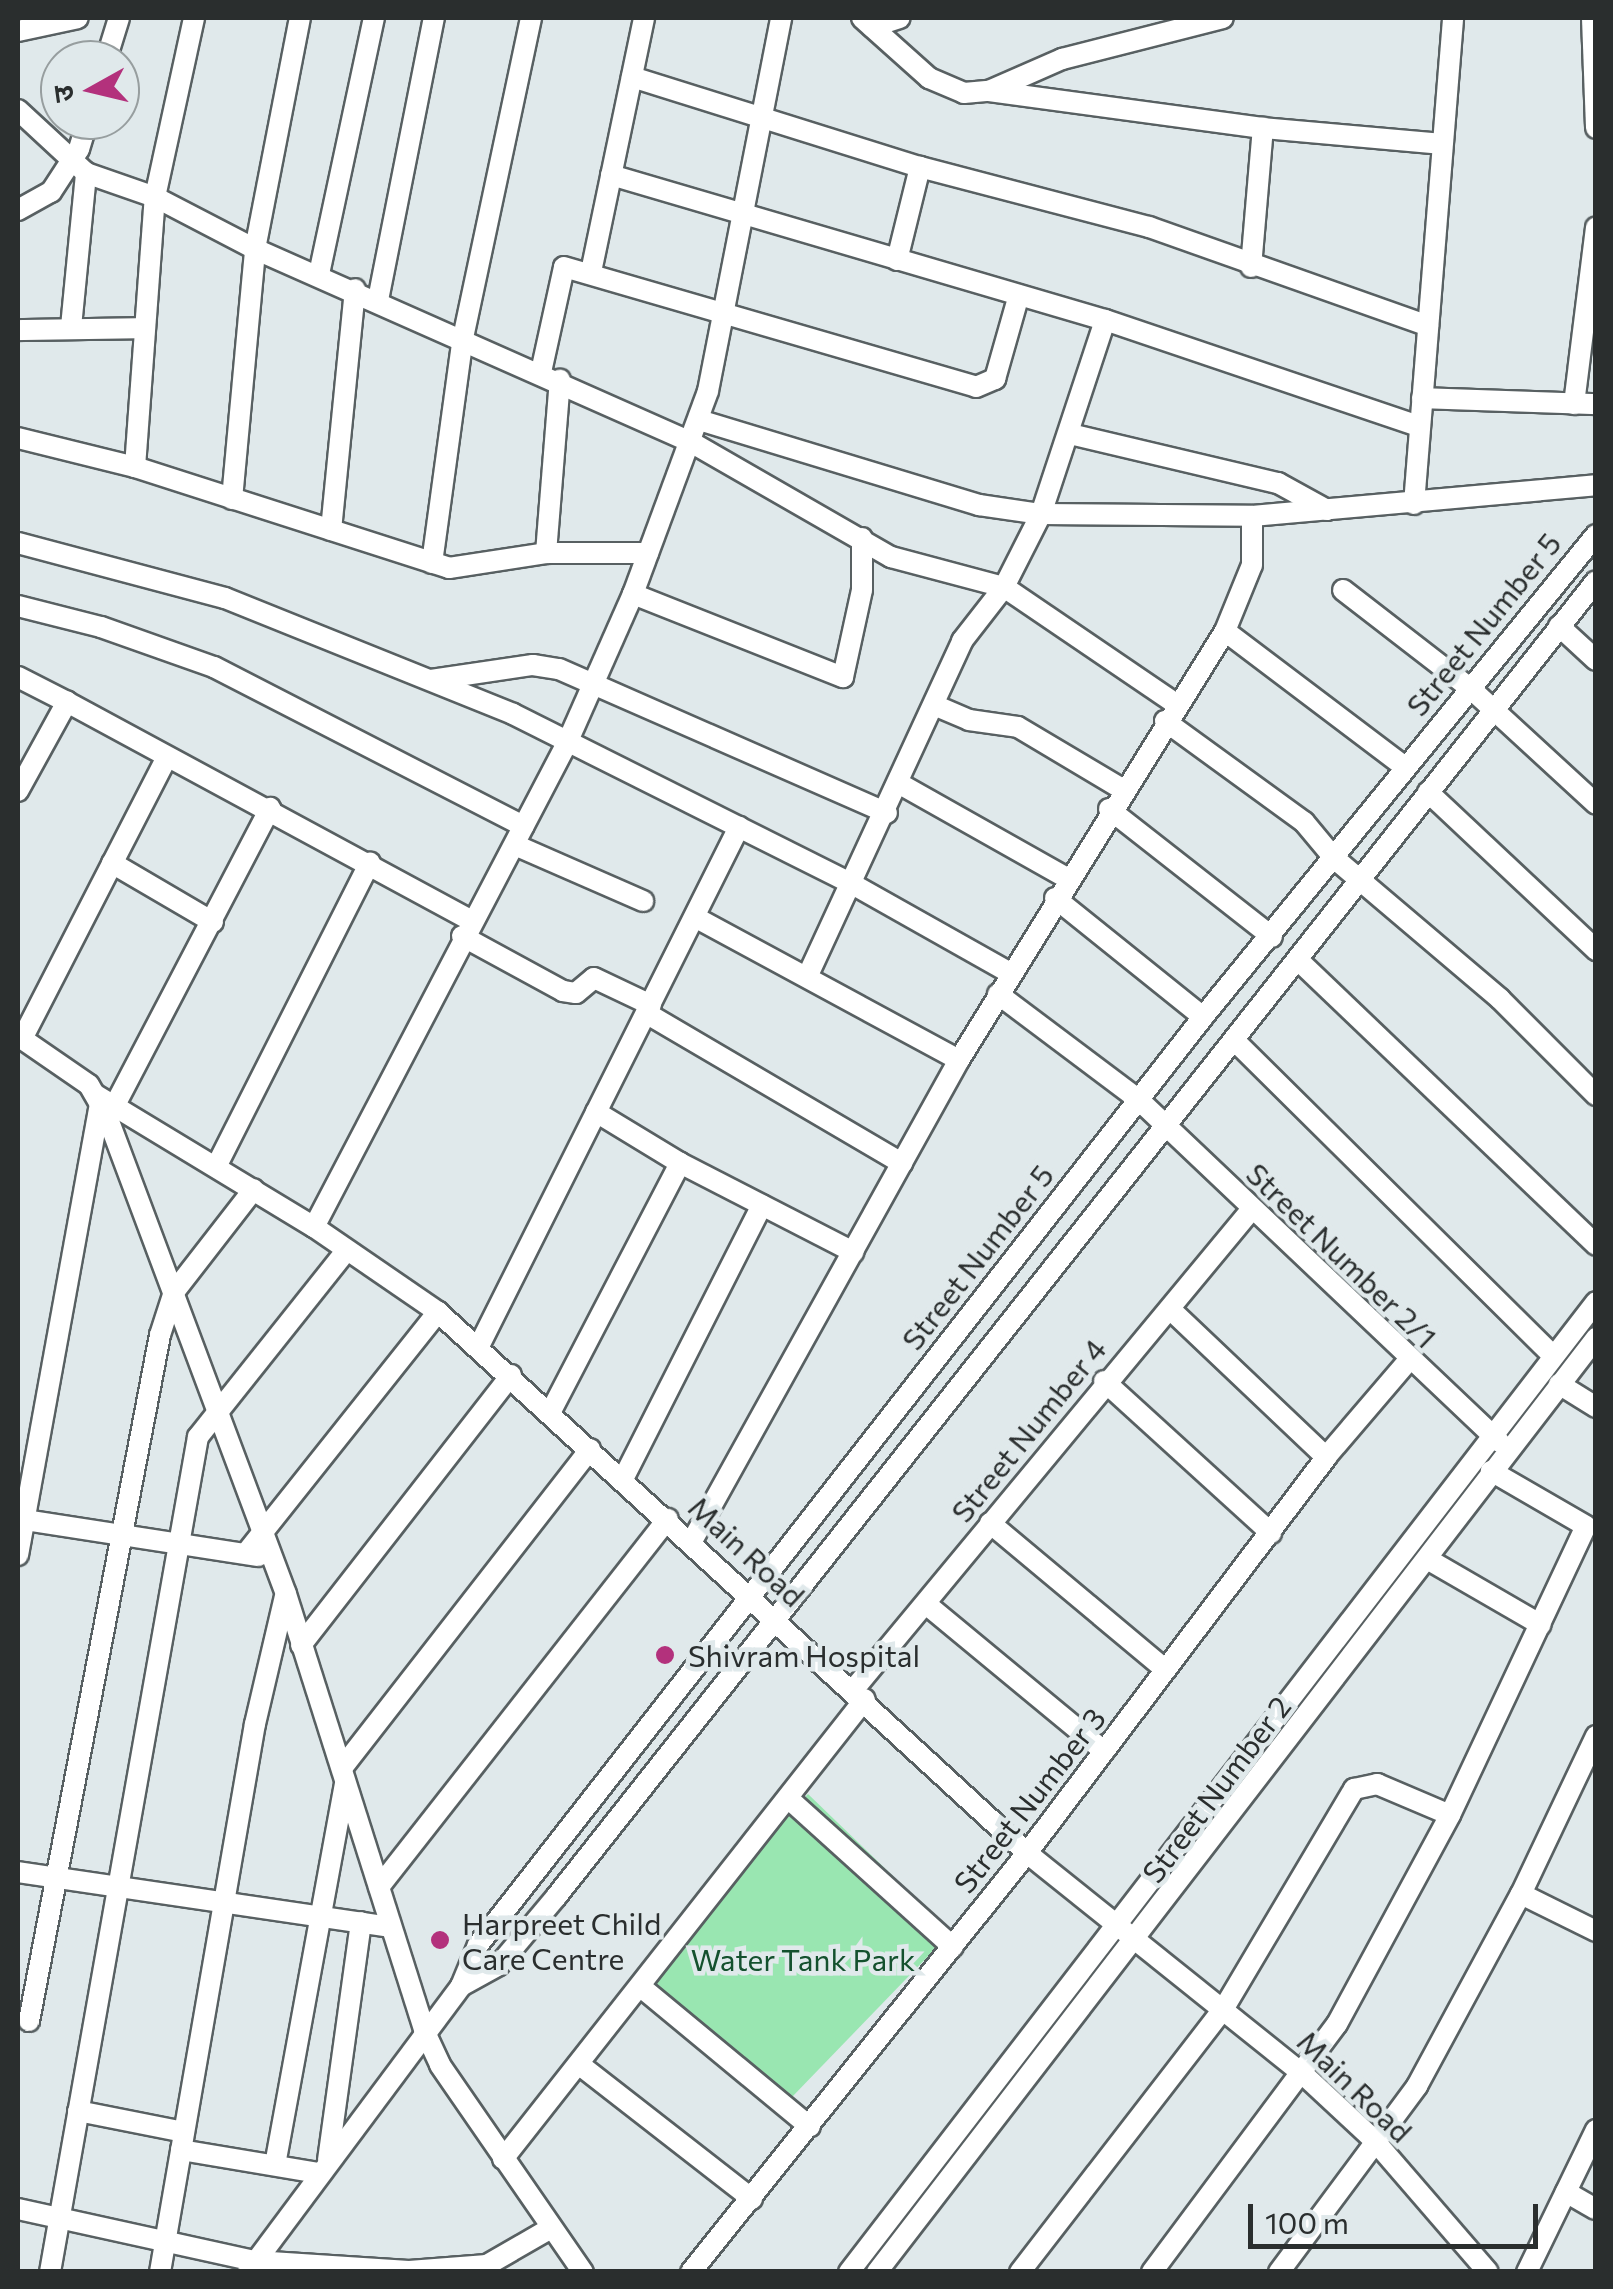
<!DOCTYPE html>
<html>
<head>
<meta charset="utf-8">
<style>
	body { margin:0 }
	#map { position:relative; width:1613px; height:2289px; overflow:hidden; background:#e0e9eb; font-family:Commissioner,"Noto Sans Devanagari",sans-serif }
	div>[style] { position:absolute }
	.green>* { inset:0; background:#99e6b1; transform-origin:0 0 }
	.roads { filter:drop-shadow(2px 0 #586062) drop-shadow(-2px 0 #586062) drop-shadow(0 2px #586062) drop-shadow(0 -2px #586062) }
	.minor>* { height:20px; margin:-10px; padding:0 10px; transform-origin:10px; border-radius:10px; background:#fff }
	.dots>* { width:28px; height:28px; translate:-50% -50%; box-sizing:border-box; border:5px solid #e0e9eb; border-radius:50% }
	span { translate:-50% -50%; white-space:nowrap; text-align:center; line-height:1.15; -webkit-text-stroke:9px #e0e9eb; paint-order:stroke }
	.street-label { font-size:30px; color:#2a2e2e }
	.poi-label { font-size:30px; color:#2a2e2e }
	.left { translate:0 -50%; text-align:left }
	.park-label { font-size:30px; color:#14512e }
	.frame { position:absolute; inset:0; border:20px solid #2a2e2e; pointer-events:none }
	.north { position:absolute; left:40px; top:40px; width:100px; height:100px; box-sizing:border-box; background:#e0e9eb; border:2px solid #979e9f; border-radius:50%; rotate:262deg; font-size:28px; font-weight:700; line-height:40px; text-align:center; color:#2a2e2e }
	.north::after { content:''; display:block; margin:auto; width:35px; height:45px; background:#b3317c; clip-path:polygon(50% 0,100% 100%,50% 72%,0 100%) }
	.scale { position:absolute; left:1248px; top:2204px; width:290px; height:45px; box-sizing:border-box; border:5px solid #2a2e2e; border-top:0; padding-left:12px; font-size:30px; line-height:35px; white-space:nowrap; color:#2a2e2e; -webkit-text-stroke:8px #e0e9eb; paint-order:stroke }
</style>
</head>
<body>
<div id="map">
	<div class="green">
		<div style="left:808px;top:1794px;width:199px;height:243px;rotate:44deg"></div>
	</div>
	<div class="roads">
		<div class="minor">
			<div style="left:862px;top:18px;width:90px;rotate:41.8deg"></div>
			<div style="left:929px;top:78px;width:38px;rotate:23deg"></div>
			<div style="left:964px;top:93px;width:25px;rotate:-5deg"></div>
			<div style="left:989px;top:91px;width:276px;rotate:7.7deg"></div>
			<div style="left:1263px;top:128px;width:179px;rotate:5.1deg"></div>
			<div style="left:1592px;top:18px;width:110px;rotate:87.9deg"></div>
			<div style="left:872px;top:27px;width:29px;rotate:-18deg"></div>
			<div style="left:18px;top:31px;width:61px;rotate:-12.2deg"></div>
			<div style="left:106px;top:60px;width:44px;rotate:-72.8deg"></div>
			<div style="left:632px;top:77px;width:302px;rotate:17.4deg"></div>
			<div style="left:920px;top:167px;width:237px;rotate:14.7deg"></div>
			<div style="left:1149px;top:227px;width:296px;rotate:19.5deg"></div>
			<div style="left:989px;top:91px;width:80px;rotate:-23.7deg"></div>
			<div style="left:1062px;top:59px;width:166px;rotate:-14.3deg"></div>
			<div style="left:18px;top:110px;width:93px;rotate:42.8deg"></div>
			<div style="left:86px;top:173px;width:73px;rotate:19.2deg"></div>
			<div style="left:155px;top:197px;width:113px;rotate:27.5deg"></div>
			<div style="left:255px;top:249px;width:475px;rotate:23.9deg"></div>
			<div style="left:689px;top:441px;width:233px;rotate:29.9deg"></div>
			<div style="left:891px;top:557px;width:117px;rotate:14.9deg"></div>
			<div style="left:1004px;top:587px;width:207px;rotate:34.2deg"></div>
			<div style="left:611px;top:175px;width:515px;rotate:16.36deg"></div>
			<div style="left:1105px;top:320px;width:331px;rotate:18.7deg"></div>
			<div style="left:18px;top:210px;width:38px;rotate:-29deg"></div>
			<div style="left:51px;top:192px;width:51px;rotate:-56.9deg"></div>
			<div style="left:79px;top:149px;width:30px;rotate:-73deg"></div>
			<div style="left:897px;top:260px;width:96px;rotate:-76.1deg"></div>
			<div style="left:1251px;top:267px;width:140px;rotate:-85.1deg"></div>
			<div style="left:591px;top:272px;width:259px;rotate:-78.2deg"></div>
			<div style="left:319px;top:274px;width:262px;rotate:-77.9deg"></div>
			<div style="left:378px;top:300px;width:288px;rotate:-78.8deg"></div>
			<div style="left:71px;top:327px;width:155px;rotate:-84.4deg"></div>
			<div style="left:18px;top:330px;width:125px;rotate:-0.9deg"></div>
			<div style="left:541px;top:372px;width:107px;rotate:-77.6deg"></div>
			<div style="left:564px;top:267px;width:429px;rotate:16.2deg"></div>
			<div style="left:976px;top:387px;width:21px;rotate:-23deg"></div>
			<div style="left:995px;top:379px;width:87px;rotate:-74.1deg"></div>
			<div style="left:1422px;top:398px;width:174px;rotate:2deg"></div>
			<div style="left:1574px;top:404px;width:178px;rotate:-82.9deg"></div>
			<div style="left:699px;top:420px;width:293px;rotate:16.9deg"></div>
			<div style="left:979px;top:505px;width:63px;rotate:8.3deg"></div>
			<div style="left:1041px;top:514px;width:211px;rotate:0.5deg"></div>
			<div style="left:1252px;top:516px;width:345px;rotate:-5.1deg"></div>
			<div style="left:1070px;top:434px;width:214px;rotate:13.3deg"></div>
			<div style="left:1278px;top:483px;width:56px;rotate:28.9deg"></div>
			<div style="left:18px;top:438px;width:121px;rotate:13.9deg"></div>
			<div style="left:135px;top:467px;width:330px;rotate:17.8deg"></div>
			<div style="left:449px;top:568px;width:98px;rotate:-8.8deg"></div>
			<div style="left:546px;top:553px;width:102px"></div>
			<div style="left:135px;top:467px;width:271px;rotate:-85.8deg"></div>
			<div style="left:155px;top:197px;width:183px;rotate:-77.7deg"></div>
			<div style="left:232px;top:499px;width:251px;rotate:-84.7deg"></div>
			<div style="left:255px;top:249px;width:235px;rotate:-79deg"></div>
			<div style="left:1414px;top:504px;width:488px;rotate:-85.4deg"></div>
			<div style="left:331px;top:530px;width:242px;rotate:-84.3deg"></div>
			<div style="left:18px;top:543px;width:214px;rotate:14.9deg"></div>
			<div style="left:225px;top:598px;width:310px;rotate:21.9deg"></div>
			<div style="left:513px;top:714px;width:381px;rotate:26.6deg"></div>
			<div style="left:854px;top:885px;width:179px;rotate:29.4deg"></div>
			<div style="left:546px;top:553px;width:174px;rotate:-85.4deg"></div>
			<div style="left:432px;top:563px;width:227px;rotate:-82.2deg"></div>
			<div style="left:463px;top:338px;width:327px;rotate:-78deg"></div>
			<div style="left:1343px;top:590px;width:160px;rotate:37.7deg"></div>
			<div style="left:1470px;top:688px;width:171px;rotate:42.6deg"></div>
			<div style="left:633px;top:594px;width:226px;rotate:21.6deg"></div>
			<div style="left:843px;top:677px;width:89px;rotate:-77.7deg"></div>
			<div style="left:862px;top:590px;width:52px;rotate:-90deg"></div>
			<div style="left:18px;top:606px;width:86px;rotate:14.2deg"></div>
			<div style="left:101px;top:627px;width:120px;rotate:19.5deg"></div>
			<div style="left:214px;top:667px;width:348px;rotate:27.2deg"></div>
			<div style="left:1559px;top:626px;width:50px;rotate:42.6deg"></div>
			<div style="left:1225px;top:631px;width:226px;rotate:37.1deg"></div>
			<div style="left:18px;top:677px;width:55px;rotate:27deg"></div>
			<div style="left:431px;top:680px;width:103px;rotate:-8.4deg"></div>
			<div style="left:533px;top:665px;width:26px;rotate:9deg"></div>
			<div style="left:559px;top:669px;width:358px;rotate:23.7deg"></div>
			<div style="left:934px;top:705px;width:38px;rotate:23deg"></div>
			<div style="left:969px;top:720px;width:49px;rotate:8.1deg"></div>
			<div style="left:1018px;top:727px;width:121px;rotate:30.8deg"></div>
			<div style="left:1165px;top:721px;width:172px;rotate:36deg"></div>
			<div style="left:1304px;top:822px;width:47px;rotate:50.2deg"></div>
			<div style="left:1334px;top:858px;width:218px;rotate:40.3deg"></div>
			<div style="left:1500px;top:999px;width:136px;rotate:45deg"></div>
			<div style="left:900px;top:784px;width:192px;rotate:29.4deg"></div>
			<div style="left:18px;top:791px;width:102px;rotate:-61.2deg"></div>
			<div style="left:67px;top:702px;width:458px;rotate:28.4deg"></div>
			<div style="left:1428px;top:792px;width:231px;rotate:43.2deg"></div>
			<div style="left:1109px;top:809px;width:207px;rotate:38.1deg"></div>
			<div style="left:515px;top:845px;width:140px;rotate:23.6deg"></div>
			<div style="left:112px;top:863px;width:117px;rotate:30.3deg"></div>
			<div style="left:1055px;top:898px;width:190px;rotate:38.8deg"></div>
			<div style="left:462px;top:936px;width:115px;rotate:28.6deg"></div>
			<div style="left:563px;top:991px;width:13px;rotate:9deg"></div>
			<div style="left:576px;top:993px;width:23px;rotate:-40deg"></div>
			<div style="left:594px;top:978px;width:63px;rotate:25.3deg"></div>
			<div style="left:1299px;top:961px;width:411px;rotate:43.7deg"></div>
			<div style="left:808px;top:975px;width:368px;rotate:-65.2deg"></div>
			<div style="left:962px;top:641px;width:68px;rotate:-52.1deg"></div>
			<div style="left:1004px;top:587px;width:82px;rotate:-63.1deg"></div>
			<div style="left:1041px;top:514px;width:204px;rotate:-71.7deg"></div>
			<div style="left:998px;top:994px;width:176px;rotate:36.9deg"></div>
			<div style="left:1139px;top:1100px;width:497px;rotate:43.5deg"></div>
			<div style="left:646px;top:1013px;width:297px;rotate:30.4deg"></div>
			<div style="left:18px;top:1036px;width:86px;rotate:34.6deg"></div>
			<div style="left:89px;top:1085px;width:36px;rotate:60deg"></div>
			<div style="left:107px;top:1116px;width:510px;rotate:69.47deg"></div>
			<div style="left:286px;top:1594px;width:457px;rotate:72.4deg"></div>
			<div style="left:424px;top:2030px;width:38px;rotate:65deg"></div>
			<div style="left:440px;top:2065px;width:252px;rotate:55.4deg"></div>
			<div style="left:22px;top:1039px;width:317px;rotate:-62.8deg"></div>
			<div style="left:1234px;top:1040px;width:449px;rotate:44.7deg"></div>
			<div style="left:959px;top:1060px;width:505px;rotate:-58.2deg"></div>
			<div style="left:1225px;top:631px;width:71px;rotate:-67.8deg"></div>
			<div style="left:1252px;top:565px;width:49px;rotate:-90deg"></div>
			<div style="left:96px;top:1095px;width:255px;rotate:31.2deg"></div>
			<div style="left:314px;top:1227px;width:150px;rotate:34.4deg"></div>
			<div style="left:438px;top:1312px;width:800px;rotate:42.57deg"></div>
			<div style="left:1027px;top:1853px;width:355px;rotate:38.7deg"></div>
			<div style="left:1304px;top:2075px;width:96px;rotate:42.9deg"></div>
			<div style="left:1374px;top:2140px;width:174px;rotate:49.2deg"></div>
			<div style="left:116px;top:1103px;width:333px;rotate:-62.4deg"></div>
			<div style="left:596px;top:1112px;width:98px;rotate:31.3deg"></div>
			<div style="left:217px;top:1165px;width:339px;rotate:-63.2deg"></div>
			<div style="left:314px;top:1227px;width:546px;rotate:-62.4deg"></div>
			<div style="left:567px;top:743px;width:163px;rotate:-66.1deg"></div>
			<div style="left:633px;top:594px;width:216px;rotate:-69.7deg"></div>
			<div style="left:708px;top:391px;width:380px;rotate:-78.9deg"></div>
			<div style="left:1170px;top:1309px;width:215px;rotate:43.5deg"></div>
			<div style="left:478px;top:1348px;width:583px;rotate:-63.39deg"></div>
			<div style="left:1104px;top:1381px;width:226px;rotate:42.3deg"></div>
			<div style="left:1559px;top:1384px;width:44px;rotate:31.9deg"></div>
			<div style="left:550px;top:1413px;width:282px;rotate:-62.5deg"></div>
			<div style="left:680px;top:1163px;width:195px;rotate:27.2deg"></div>
			<div style="left:623px;top:1479px;width:307px;rotate:-63.1deg"></div>
			<div style="left:18px;top:1519px;width:243px;rotate:8.8deg"></div>
			<div style="left:990px;top:1523px;width:229px;rotate:39.9deg"></div>
			<div style="left:692px;top:1541px;width:550px;rotate:-60.97deg"></div>
			<div style="left:959px;top:1060px;width:300px;rotate:-151.6deg"></div>
			<div style="left:247px;top:1552px;width:307px;rotate:-51.5deg"></div>
			<div style="left:18px;top:1555px;width:460px;rotate:-79.7deg"></div>
			<div style="left:1429px;top:1560px;width:129px;rotate:30.1deg"></div>
			<div style="left:926px;top:1604px;width:231px;rotate:39.6deg"></div>
			<div style="left:301px;top:1645px;width:342px;rotate:-52.1deg"></div>
			<div style="left:854px;top:1689px;width:622px;rotate:-50.35deg"></div>
			<div style="left:342px;top:1768px;width:404px;rotate:-52.1deg"></div>
			<div style="left:788px;top:1798px;width:222px;rotate:42.1deg"></div>
			<div style="left:18px;top:1872px;width:376px;rotate:8.4deg"></div>
			<div style="left:379px;top:1887px;width:468px;rotate:-51.9deg"></div>
			<div style="left:1521px;top:1894px;width:84px;rotate:26.3deg"></div>
			<div style="left:461px;top:1986px;width:43px;rotate:-28.9deg"></div>
			<div style="left:499px;top:1965px;width:89px;rotate:-50deg"></div>
			<div style="left:556px;top:1897px;width:1677px;rotate:-51.68deg"></div>
			<div style="left:641px;top:1987px;width:219px;rotate:39.6deg"></div>
			<div style="left:29px;top:2021px;width:698px;rotate:-79.19deg"></div>
			<div style="left:160px;top:1335px;width:45px;rotate:-72deg"></div>
			<div style="left:174px;top:1292px;width:130px;rotate:-52.2deg"></div>
			<div style="left:580px;top:2065px;width:218px;rotate:37.9deg"></div>
			<div style="left:78px;top:2111px;width:108px;rotate:11.2deg"></div>
			<div style="left:181px;top:2150px;width:140px;rotate:9.5deg"></div>
			<div style="left:503px;top:2159px;width:585px;rotate:-51.8deg"></div>
			<div style="left:328px;top:2160px;width:240px;rotate:-82.1deg"></div>
			<div style="left:275px;top:2165px;width:388px;rotate:-79.6deg"></div>
			<div style="left:1566px;top:2192px;width:34px;rotate:30deg"></div>
			<div style="left:18px;top:2209px;width:243px;rotate:12.4deg"></div>
			<div style="left:255px;top:2261px;width:154px;rotate:3.7deg"></div>
			<div style="left:409px;top:2271px;width:78px;rotate:-4.4deg"></div>
			<div style="left:487px;top:2265px;width:74px;rotate:-30deg"></div>
			<div style="left:50px;top:2272px;width:848px;rotate:-79.95deg"></div>
			<div style="left:198px;top:1437px;width:238px;rotate:-51.5deg"></div>
			<div style="left:160px;top:2272px;width:556px;rotate:-80.17deg"></div>
			<div style="left:255px;top:1724px;width:131px;rotate:-76.8deg"></div>
			<div style="left:248px;top:2272px;width:357px;rotate:-53.3deg"></div>
			<div style="left:461px;top:1986px;width:44px;rotate:-67.5deg"></div>
			<div style="left:478px;top:1945px;width:1178px;rotate:-52deg"></div>
			<div style="left:1203px;top:1017px;width:622px;rotate:-50.81deg"></div>
			<div style="left:691px;top:2272px;width:537px;rotate:-51.27deg"></div>
			<div style="left:1027px;top:1853px;width:496px;rotate:-52.9deg"></div>
			<div style="left:1326px;top:1457px;width:126px;rotate:-49.5deg"></div>
			<div style="left:849px;top:2272px;width:1224px;rotate:-52.4deg"></div>
			<div style="left:877px;top:2272px;width:1179px;rotate:-52.41deg"></div>
			<div style="left:1020px;top:2272px;width:334px;rotate:-52.3deg"></div>
			<div style="left:1224px;top:2008px;width:255px;rotate:-59.3deg"></div>
			<div style="left:1354px;top:1789px;width:24px;rotate:-12deg"></div>
			<div style="left:1377px;top:1784px;width:79px;rotate:23deg"></div>
			<div style="left:1152px;top:2272px;width:309px;rotate:-53.3deg"></div>
			<div style="left:1337px;top:2024px;width:238px;rotate:-61.6deg"></div>
			<div style="left:1450px;top:1815px;width:319px;rotate:-64.8deg"></div>
			<div style="left:1586px;top:1526px;width:110px;rotate:-149.9deg"></div>
			<div style="left:1279px;top:2272px;width:232px;rotate:-53.4deg"></div>
			<div style="left:1417px;top:2086px;width:218px;rotate:-61.6deg"></div>
			<div style="left:1521px;top:1894px;width:175px;rotate:-64.6deg"></div>
			<div style="left:1527px;top:2272px;width:158px;rotate:-64.1deg"></div>
		</div>
	</div>
	<div class="dots">
		<div style="left:665px;top:1655px;background:#b3317c"></div>
		<div style="left:440px;top:1940px;background:#b3317c"></div>
	</div>
	<div class="street-label">
		<span style="left:1483px;top:624px;rotate:-51deg">Street Number 5</span>
		<span style="left:1342px;top:1255px;rotate:44deg">Street Number 2/1</span>
		<span style="left:977px;top:1257px;rotate:-52deg">Street Number 5</span>
		<span style="left:1028px;top:1430px;rotate:-51deg">Street Number 4</span>
		<span style="left:747px;top:1551px;rotate:43deg">Main Road</span>
		<span style="left:1216px;top:1789px;rotate:-53deg">Street Number 2</span>
		<span style="left:1029px;top:1800px;rotate:-52deg">Street Number 3</span>
		<span style="left:1355px;top:2086px;rotate:44deg">Main Road</span>
	</div>
	<div class="poi-label">
		<span class="left" style="left:688px;top:1655px">Shivram Hospital</span>
		<span class="left" style="left:462px;top:1940px">Harpreet Child<br>Care Centre</span>
	</div>
	<div class="park-label">
		<span style="left:803px;top:1959px">Water Tank Park</span>
	</div>
	<div class="frame"></div>
	<div class="north">उ</div>
	<div class="scale">100 m</div>
</div>
</body>
</html>
